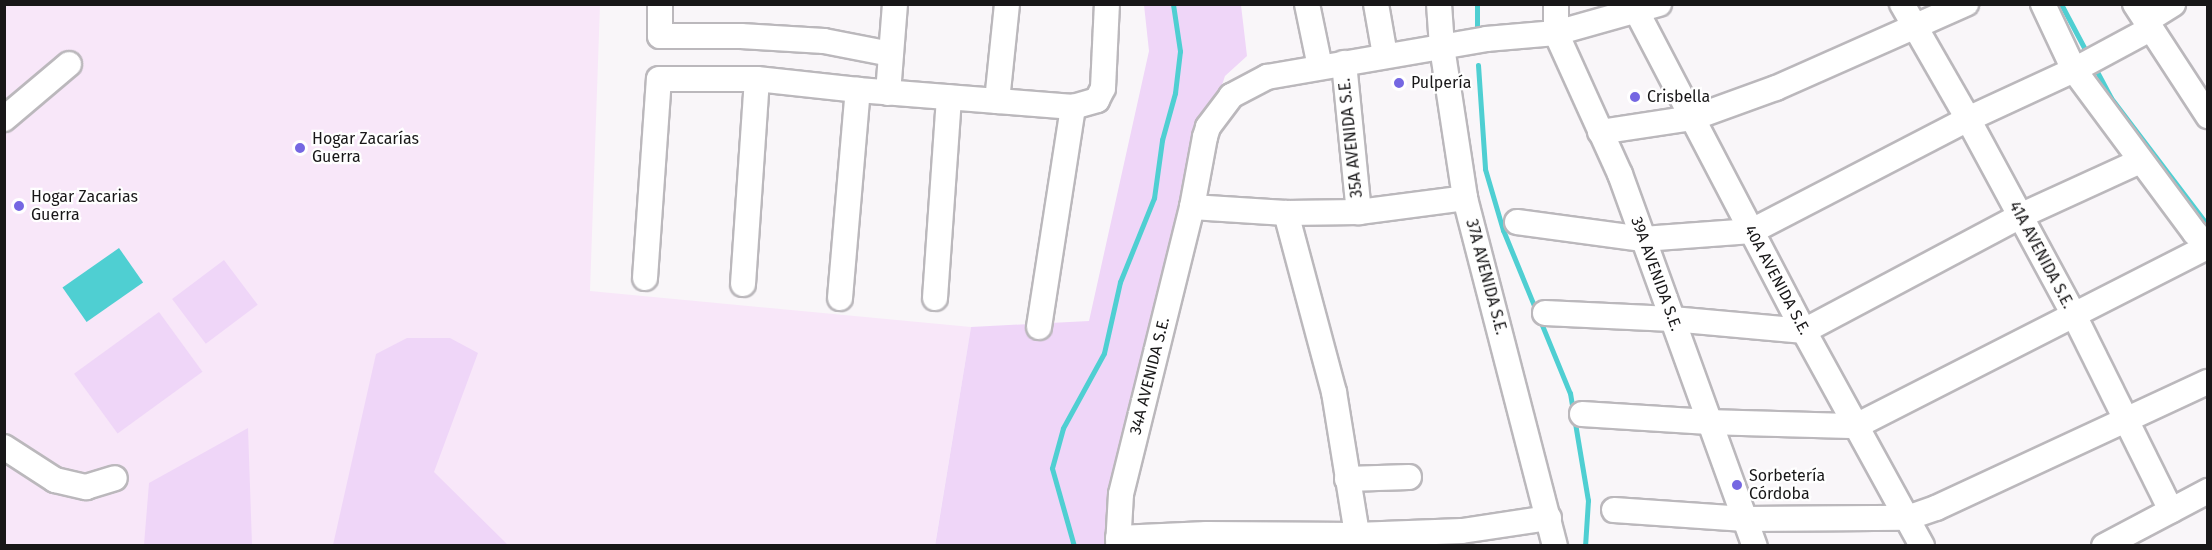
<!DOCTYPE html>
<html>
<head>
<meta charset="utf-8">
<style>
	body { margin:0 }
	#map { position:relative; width:2212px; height:550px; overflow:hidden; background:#f9f6f9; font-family:"Fira Sans",sans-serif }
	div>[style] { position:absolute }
	.education>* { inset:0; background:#f8e7f9 }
	.green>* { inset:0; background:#efd6f8; transform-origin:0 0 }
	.water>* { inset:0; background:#4fcfd2; transform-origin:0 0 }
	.stream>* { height:5px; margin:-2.5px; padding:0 2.5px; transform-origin:2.5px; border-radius:2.5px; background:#4fcfd2 }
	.roads { filter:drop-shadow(2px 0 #bbb8bc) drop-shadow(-2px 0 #bbb8bc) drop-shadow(0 2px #bbb8bc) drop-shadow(0 -2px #bbb8bc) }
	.minor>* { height:24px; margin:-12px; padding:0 12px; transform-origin:12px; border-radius:12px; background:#fff }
	.dots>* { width:16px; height:16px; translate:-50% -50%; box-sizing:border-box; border:3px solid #fff; border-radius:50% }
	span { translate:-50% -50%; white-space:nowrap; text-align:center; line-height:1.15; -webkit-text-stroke:4.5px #fff; paint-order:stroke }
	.poi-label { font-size:16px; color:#181718 }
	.left { translate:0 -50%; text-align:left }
	.street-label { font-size:16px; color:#181718 }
	.frame { position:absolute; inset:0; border:6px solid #181718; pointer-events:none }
</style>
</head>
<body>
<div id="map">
	<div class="education">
		<div style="clip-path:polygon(4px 5px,600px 5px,590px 291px,971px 327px,935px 545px,5px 545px)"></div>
	</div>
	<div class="green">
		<div style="clip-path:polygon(1144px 5px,1241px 5px,1247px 56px,1225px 76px,1208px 127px,1117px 545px,935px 546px,971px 327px,1089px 321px,1149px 51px)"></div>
		<div style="left:224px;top:260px;width:56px;height:65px;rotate:53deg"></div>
		<div style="left:159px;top:312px;width:74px;height:105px;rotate:54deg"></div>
		<div style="clip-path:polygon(407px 338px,450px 338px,478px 353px,434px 472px,508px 545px,333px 545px,376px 354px)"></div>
		<div style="clip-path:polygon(248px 428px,252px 545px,144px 545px,149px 483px)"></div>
	</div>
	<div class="water">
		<div style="left:119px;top:248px;width:42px;height:69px;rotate:55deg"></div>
	</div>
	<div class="stream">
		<div style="left:1477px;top:4px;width:27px;rotate:90deg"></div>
		<div style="left:2061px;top:4px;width:58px;rotate:62.1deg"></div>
		<div style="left:1478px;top:65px;width:104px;rotate:86.1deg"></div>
		<div style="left:1485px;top:169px;width:64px;rotate:73.6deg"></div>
		<div style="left:1503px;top:230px;width:176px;rotate:67.7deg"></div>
		<div style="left:1570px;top:393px;width:109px;rotate:80.5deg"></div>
		<div style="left:1588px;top:500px;width:46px;rotate:93.7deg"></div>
		<div style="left:2094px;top:66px;width:36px;rotate:62deg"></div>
		<div style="left:2111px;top:98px;width:161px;rotate:52.8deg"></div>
		<div style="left:1074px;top:546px;width:81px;rotate:-105.8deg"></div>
		<div style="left:1052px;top:468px;width:41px;rotate:-74.6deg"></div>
		<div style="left:1063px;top:428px;width:85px;rotate:-61.3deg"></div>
		<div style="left:1104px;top:353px;width:73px;rotate:-77.3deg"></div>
		<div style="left:1120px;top:282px;width:91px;rotate:-68deg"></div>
		<div style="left:1154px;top:198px;width:59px;rotate:-82.1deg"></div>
		<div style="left:1162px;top:140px;width:49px;rotate:-74.5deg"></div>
		<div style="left:1175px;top:93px;width:42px;rotate:-83.2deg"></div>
		<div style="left:1180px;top:51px;width:48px;rotate:-98.5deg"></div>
	</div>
	<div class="roads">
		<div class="minor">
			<div style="left:660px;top:4px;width:32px;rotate:90deg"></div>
			<div style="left:660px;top:36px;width:81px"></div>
			<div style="left:741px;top:36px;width:83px;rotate:3.4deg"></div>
			<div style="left:824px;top:41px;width:68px;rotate:11deg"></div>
			<div style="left:1307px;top:4px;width:64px;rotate:78.3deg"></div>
			<div style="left:1376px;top:4px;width:52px;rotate:80deg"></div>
			<div style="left:1439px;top:4px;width:43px;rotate:86deg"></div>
			<div style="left:1442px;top:47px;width:153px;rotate:81.3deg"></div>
			<div style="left:1465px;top:198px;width:359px;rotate:75.5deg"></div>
			<div style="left:1556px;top:4px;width:29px;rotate:90deg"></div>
			<div style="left:1556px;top:33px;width:155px;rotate:65.6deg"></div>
			<div style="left:1620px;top:174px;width:396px;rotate:70.1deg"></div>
			<div style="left:1902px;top:4px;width:133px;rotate:60.1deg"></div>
			<div style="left:1968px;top:119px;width:225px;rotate:61.6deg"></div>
			<div style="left:2075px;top:317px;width:216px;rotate:63.6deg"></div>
			<div style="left:2043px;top:4px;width:73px;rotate:64.8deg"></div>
			<div style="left:2074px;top:70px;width:203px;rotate:53.4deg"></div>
			<div style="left:2195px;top:233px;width:18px;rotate:43deg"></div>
			<div style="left:2135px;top:4px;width:134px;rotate:56.9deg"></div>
			<div style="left:1637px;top:12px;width:360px;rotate:62.4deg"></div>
			<div style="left:1804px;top:331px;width:245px;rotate:61.2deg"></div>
			<div style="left:2146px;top:21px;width:32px;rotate:-32deg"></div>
			<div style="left:1344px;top:63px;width:150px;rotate:84.3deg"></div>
			<div style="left:888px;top:93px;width:89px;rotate:-85.5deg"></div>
			<div style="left:997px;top:101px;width:98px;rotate:-84.1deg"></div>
			<div style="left:4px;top:119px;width:85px;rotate:-40.2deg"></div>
			<div style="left:1600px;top:132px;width:94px;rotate:-8.6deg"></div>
			<div style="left:1693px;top:118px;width:88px;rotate:-19.9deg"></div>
			<div style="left:1776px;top:88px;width:208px;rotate:-23.9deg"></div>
			<div style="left:1192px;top:207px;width:94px;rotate:3.7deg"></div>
			<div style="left:1286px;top:213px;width:73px;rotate:-0.8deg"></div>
			<div style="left:1359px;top:212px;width:107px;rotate:-7.5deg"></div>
			<div style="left:1286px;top:213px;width:185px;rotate:75deg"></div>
			<div style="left:1334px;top:392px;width:156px;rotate:80.8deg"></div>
			<div style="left:1517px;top:222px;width:127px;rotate:7.7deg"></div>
			<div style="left:1643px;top:239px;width:109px;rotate:-4.2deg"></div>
			<div style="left:1752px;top:231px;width:243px;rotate:-27.4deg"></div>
			<div style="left:1968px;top:119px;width:117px;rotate:-24.8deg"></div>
			<div style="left:2074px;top:70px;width:86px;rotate:-28.3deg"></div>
			<div style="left:645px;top:278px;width:199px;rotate:-86deg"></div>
			<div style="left:659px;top:79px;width:98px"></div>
			<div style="left:757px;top:79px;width:102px;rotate:6.2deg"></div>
			<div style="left:858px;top:90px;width:216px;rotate:4.5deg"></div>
			<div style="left:1073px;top:107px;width:25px;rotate:-16deg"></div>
			<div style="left:1097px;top:100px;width:13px;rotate:-63deg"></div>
			<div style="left:1103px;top:88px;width:84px;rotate:-87.3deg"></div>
			<div style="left:743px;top:284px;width:205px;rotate:-86.1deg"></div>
			<div style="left:840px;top:298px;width:209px;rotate:-85.1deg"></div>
			<div style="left:935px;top:298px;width:201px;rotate:-86deg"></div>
			<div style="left:1545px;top:313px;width:127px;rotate:2.7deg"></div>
			<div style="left:1672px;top:319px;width:133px;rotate:5.2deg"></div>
			<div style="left:1804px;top:331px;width:245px;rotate:-28deg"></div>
			<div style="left:2020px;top:216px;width:132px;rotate:-24.6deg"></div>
			<div style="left:1039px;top:327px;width:223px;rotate:-81.2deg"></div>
			<div style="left:1582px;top:414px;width:127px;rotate:3.6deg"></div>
			<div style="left:1709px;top:422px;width:147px;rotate:1.6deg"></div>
			<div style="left:1856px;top:426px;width:395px;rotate:-27deg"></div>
			<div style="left:4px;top:447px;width:61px;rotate:32.9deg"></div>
			<div style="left:55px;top:480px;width:32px;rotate:13deg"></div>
			<div style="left:86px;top:487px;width:30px;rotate:-17deg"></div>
			<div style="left:1347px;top:479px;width:62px;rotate:-1.8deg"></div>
			<div style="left:1614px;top:510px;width:131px;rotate:3.9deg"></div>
			<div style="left:1745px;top:519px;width:162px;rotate:-0.4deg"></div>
			<div style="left:1907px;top:518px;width:31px;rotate:-19deg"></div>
			<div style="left:1936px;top:508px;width:300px;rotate:-24.9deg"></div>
			<div style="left:1118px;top:538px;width:89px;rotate:-2.6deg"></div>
			<div style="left:1207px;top:534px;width:149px;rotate:0.4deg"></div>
			<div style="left:1356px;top:535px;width:106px;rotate:-2.2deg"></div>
			<div style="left:1462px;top:531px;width:88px;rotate:-8.5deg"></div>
			<div style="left:1118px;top:546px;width:52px;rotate:-86.7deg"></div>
			<div style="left:1121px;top:494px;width:296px;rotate:-76.1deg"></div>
			<div style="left:1192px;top:207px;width:71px;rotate:-79.5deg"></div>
			<div style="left:1205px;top:137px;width:10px;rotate:-73deg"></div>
			<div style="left:1208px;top:127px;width:39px;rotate:-53deg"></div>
			<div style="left:1231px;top:96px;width:41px;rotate:-27.8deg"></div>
			<div style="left:1267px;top:77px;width:222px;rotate:-9.8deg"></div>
			<div style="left:1486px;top:39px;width:70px;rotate:-4.9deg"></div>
			<div style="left:1556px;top:33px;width:107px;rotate:-15.7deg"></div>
			<div style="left:2104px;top:546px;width:118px;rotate:-27.9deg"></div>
		</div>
	</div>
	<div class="dots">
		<div style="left:1399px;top:83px;background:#7567e2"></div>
		<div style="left:1635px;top:97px;background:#7567e2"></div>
		<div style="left:300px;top:148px;background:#7567e2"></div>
		<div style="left:19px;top:206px;background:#7567e2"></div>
		<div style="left:1737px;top:485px;background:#7567e2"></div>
	</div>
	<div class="poi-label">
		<span class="left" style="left:1411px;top:83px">Pulpería</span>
		<span class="left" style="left:1647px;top:97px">Crisbella</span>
		<span class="left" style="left:312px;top:148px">Hogar Zacarías<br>Guerra</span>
		<span class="left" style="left:31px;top:206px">Hogar Zacarias<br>Guerra</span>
		<span class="left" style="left:1749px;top:485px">Sorbetería<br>Córdoba</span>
	</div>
	<div class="street-label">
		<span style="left:1351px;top:138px;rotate:-96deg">35A AVENIDA S.E.</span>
		<span style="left:2041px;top:255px;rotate:62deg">41A AVENIDA S.E.</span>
		<span style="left:1656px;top:274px;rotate:70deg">39A AVENIDA S.E.</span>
		<span style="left:1486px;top:277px;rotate:75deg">37A AVENIDA S.E.</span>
		<span style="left:1777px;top:280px;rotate:62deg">40A AVENIDA S.E.</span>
		<span style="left:1150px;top:376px;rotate:-76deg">34A AVENIDA S.E.</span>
	</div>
	<div class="frame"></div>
</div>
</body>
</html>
